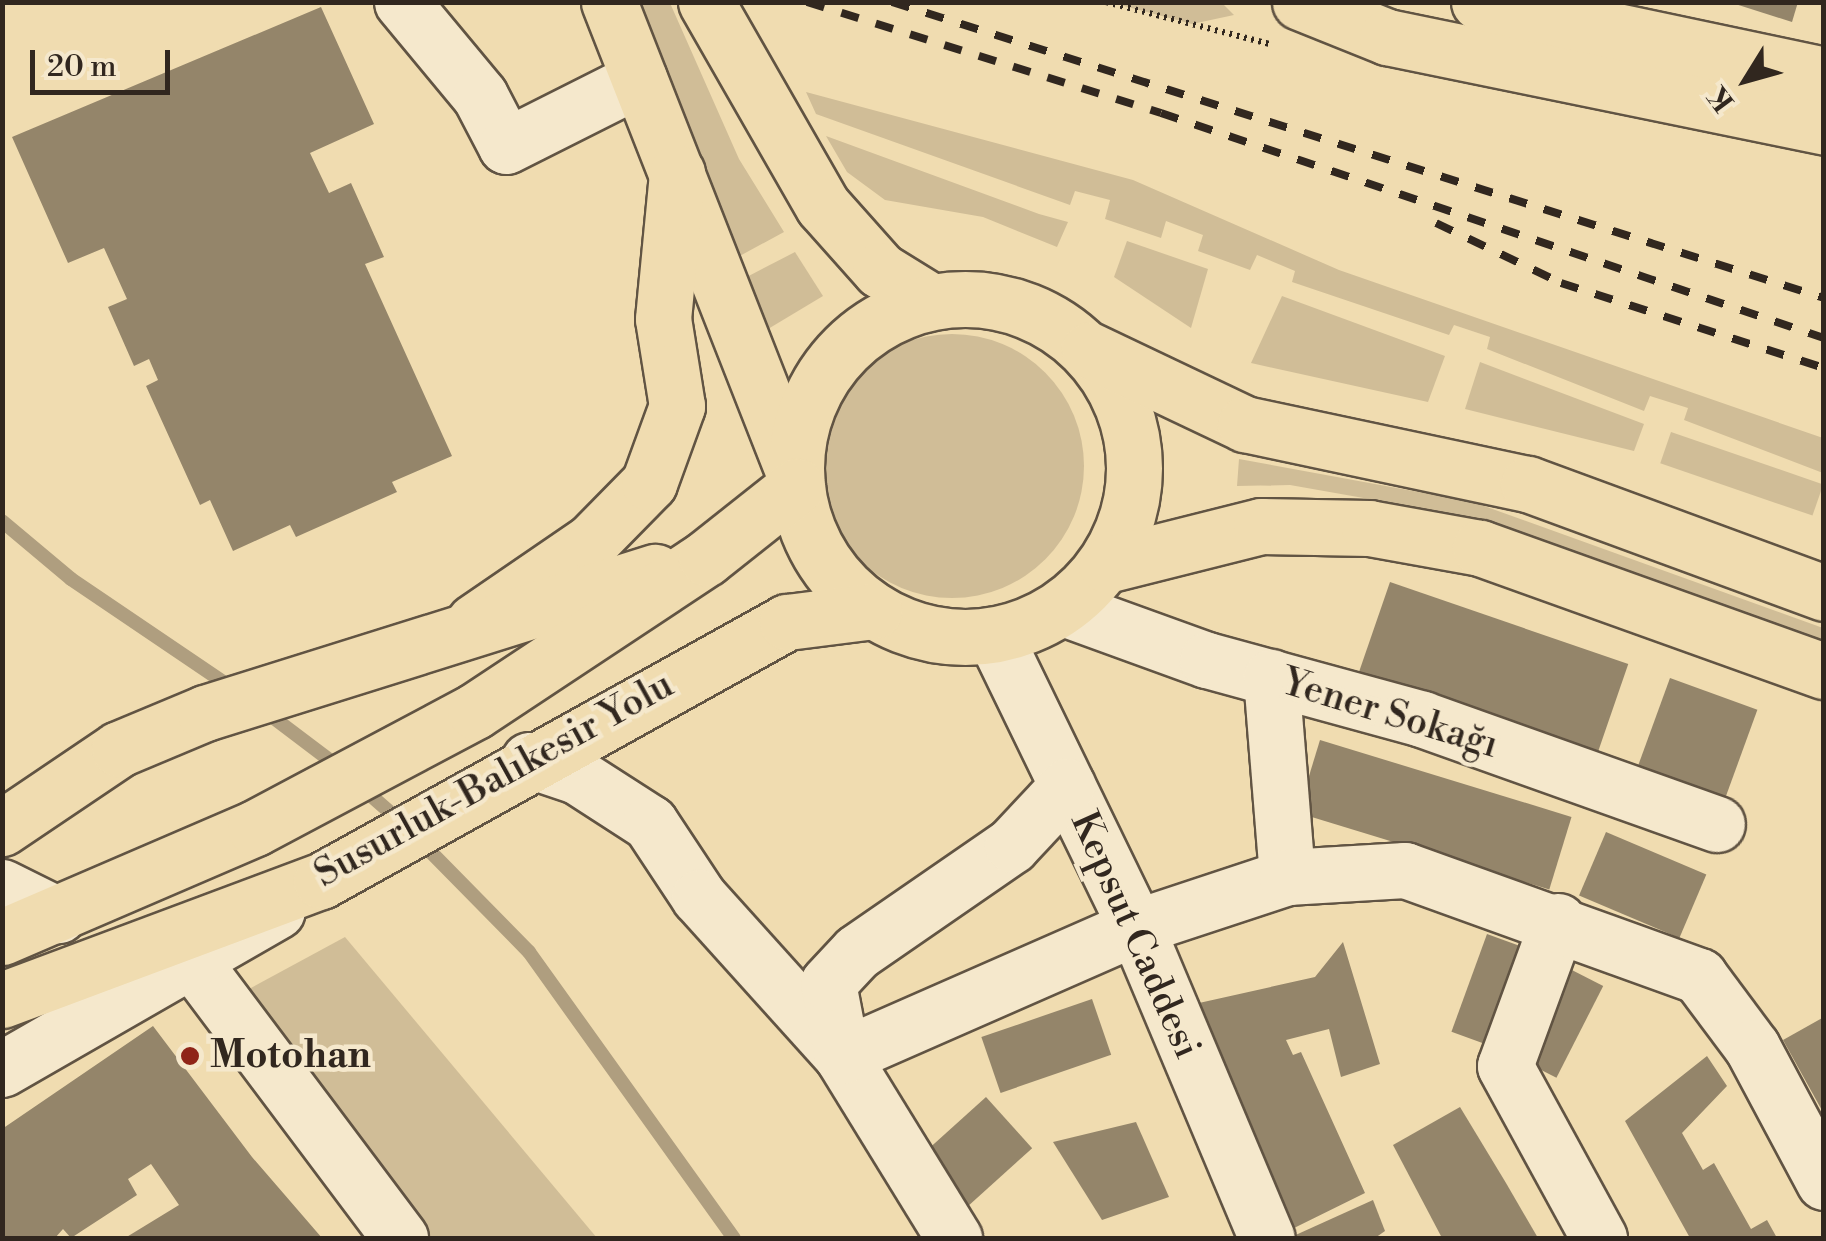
<!DOCTYPE html>
<html>
<head>
<meta charset="utf-8">
<style>
	body { margin:0 }
	#map { position:relative; width:1826px; height:1241px; overflow:hidden; background:#f0dcb0; font-family:"Libre Bodoni",serif }
	div>[style] { position:absolute }
	.green>* { inset:0; background:#d0bd97; transform-origin:0 0 }
	.round { border-radius:50% }
	.stream>* { height:14px; margin:-7px; padding:0 7px; transform-origin:7px; border-radius:7px; background:#af9e7f }
	.building>* { inset:0; background:#94856a; transform-origin:0 0 }
	.path>* { height:6px; margin-top:-3px; transform-origin:0; background:repeating-linear-gradient(90deg,#31271f 0 2.5px,transparent 0 7.5px) }
	.roads { filter:drop-shadow(2px 0 #615443) drop-shadow(-2px 0 #615443) drop-shadow(0 2px #615443) drop-shadow(0 -2px #615443) }
	.minor>* { height:55px; margin:-27.5px; padding:0 27.5px; transform-origin:27.5px; border-radius:27.5px; background:#f5e8cc }
	.major>* { height:55px; margin:-27.5px; padding:0 27.5px; transform-origin:27.5px; border-radius:27.5px; background:#f0dcb0 }
	.highway>* { height:55px; margin:-27.5px; padding:0 27.5px; transform-origin:27.5px; border-radius:27.5px; background:#f0dcb0 }
	.highway>.ring { margin:-27.5px; padding:0; box-sizing:content-box; background:none; border:55px solid #f0dcb0; border-radius:50% }
	.rail>* { height:8px; margin-top:-4px; transform-origin:0; background:repeating-linear-gradient(90deg,#31271f 0 18px,transparent 0 36px) }
	.dots>* { width:28px; height:28px; translate:-50% -50%; box-sizing:border-box; border:5px solid #f5e8cc; border-radius:50% }
	span { translate:-50% -50%; white-space:nowrap; text-align:center; line-height:1.15; -webkit-text-stroke:9px #f5e8cc; paint-order:stroke }
	.street-label { font-size:38px; color:#31271f }
	.poi-label { font-size:38px; color:#31271f; font-weight:700 }
	.left { translate:0 -50%; text-align:left }
	.frame { position:absolute; inset:0; border:5px solid #31271f; pointer-events:none }
	.north { position:absolute; left:1696px; top:30px; width:100px; height:100px; -webkit-text-stroke:8px #f5e8cc; paint-order:stroke; rotate:233deg; font-size:28px; font-weight:700; line-height:40px; text-align:center; color:#31271f }
	.north::after { content:''; display:block; margin:auto; width:35px; height:45px; background:#31271f; clip-path:polygon(50% 0,100% 100%,50% 72%,0 100%) }
	.scale { position:absolute; left:30px; top:50px; width:140px; height:45px; box-sizing:border-box; border:5px solid #31271f; border-top:0; padding-left:12px; font-size:30px; line-height:35px; white-space:nowrap; color:#31271f; -webkit-text-stroke:8px #f5e8cc; paint-order:stroke }
</style>
</head>
<body>
<div id="map">
	<div class="green">
		<div style="clip-path:polygon(636px 3px,670px 3px,739px 159px,784px 232px,736px 258px)"></div>
		<div style="clip-path:polygon(1113px 3px,1222px 3px,1234px 15px,1192px 24px)"></div>
		<div style="clip-path:polygon(806px 92px,1133px 180px,1339px 270px,1823px 438px,1823px 473px,1684px 420px,1688px 408px,1650px 396px,1644px 411px,1487px 349px,1490px 337px,1454px 325px,1449px 335px,1292px 282px,1295px 271px,1257px 255px,1250px 270px,1198px 251px,1203px 235px,1166px 221px,1161px 238px,1105px 219px,1110px 200px,1075px 191px,1070px 205px,816px 114px)"></div>
		<div style="clip-path:polygon(826px 136px,1039px 214px,1068px 222px,1057px 247px,983px 217px,885px 200px,847px 172px)"></div>
		<div style="clip-path:polygon(1127px 241px,1208px 269px,1191px 328px,1114px 277px)"></div>
		<div style="clip-path:polygon(795px 252px,823px 296px,763px 332px,741px 280px)"></div>
		<div style="clip-path:polygon(1282px 296px,1445px 356px,1428px 402px,1251px 363px)"></div>
		<div class="round" style="left:820px;top:334px;width:264px;height:264px"></div>
		<div style="clip-path:polygon(1480px 362px,1644px 424px,1634px 451px,1465px 409px)"></div>
		<div style="left:1671px;top:432px;width:161px;height:33px;rotate:19deg"></div>
		<div style="clip-path:polygon(1239px 459px,1473px 502px,1823px 628px,1823px 641px,1471px 517px,1290px 485px,1237px 486px)"></div>
		<div style="clip-path:polygon(345px 937px,597px 1238px,417px 1238px,236px 996px)"></div>
	</div>
	<div class="stream">
		<div style="left:2px;top:521px;width:90px;rotate:40deg"></div>
		<div style="left:71px;top:579px;width:194px;rotate:34.1deg"></div>
		<div style="left:262px;top:709px;width:98px;rotate:37.1deg"></div>
		<div style="left:360px;top:786px;width:53px;rotate:41.2deg"></div>
		<div style="left:419px;top:840px;width:157px;rotate:45.5deg"></div>
		<div style="left:529px;top:952px;width:352px;rotate:54.4deg"></div>
	</div>
	<div class="building">
		<div style="clip-path:polygon(1729px 2px,1798px 2px,1792px 22px)"></div>
		<div style="clip-path:polygon(321px 7px,374px 124px,310px 153px,329px 193px,351px 183px,384px 257px,365px 264px,452px 456px,392px 482px,397px 492px,296px 537px,290px 525px,233px 551px,210px 500px,200px 505px,146px 386px,158px 380px,149px 359px,134px 366px,108px 307px,127px 299px,104px 248px,68px 263px,12px 137px)"></div>
		<div style="left:1390px;top:582px;width:252px;height:95px;rotate:19deg"></div>
		<div style="left:1670px;top:678px;width:93px;height:95px;rotate:20deg"></div>
		<div style="left:1320px;top:740px;width:263px;height:76px;rotate:17deg"></div>
		<div style="left:1606px;top:832px;width:109px;height:69px;rotate:23deg"></div>
		<div style="left:1487px;top:934px;width:41px;height:104px;rotate:20deg"></div>
		<div style="clip-path:polygon(1343px 942px,1380px 1064px,1341px 1077px,1329px 1029px,1286px 1040px,1293px 1055px,1301px 1052px,1365px 1193px,1290px 1230px,1199px 1003px,1315px 977px)"></div>
		<div style="left:1564px;top:966px;width:44px;height:103px;rotate:27deg"></div>
		<div style="left:1092px;top:999px;width:59px;height:117px;rotate:71deg"></div>
		<div style="clip-path:polygon(1824px 1017px,1824px 1114px,1783px 1040px)"></div>
		<div style="clip-path:polygon(153px 1026px,252px 1157px,322px 1238px,125px 1238px,179px 1205px,151px 1164px,128px 1179px,137px 1195px,71px 1238px,63px 1229px,55px 1238px,2px 1238px,2px 1129px)"></div>
		<div style="clip-path:polygon(1707px 1056px,1727px 1086px,1682px 1133px,1703px 1170px,1714px 1163px,1751px 1229px,1767px 1220px,1777px 1238px,1690px 1238px,1625px 1121px)"></div>
		<div style="left:986px;top:1097px;width:69px;height:88px;rotate:48deg"></div>
		<div style="clip-path:polygon(1460px 1107px,1506px 1183px,1538px 1238px,1442px 1238px,1393px 1145px)"></div>
		<div style="clip-path:polygon(1136px 1122px,1169px 1197px,1102px 1220px,1053px 1142px)"></div>
		<div style="clip-path:polygon(1373px 1200px,1385px 1231px,1375px 1238px,1289px 1238px)"></div>
	</div>
	<div class="path">
		<div style="left:1106px;top:2px;width:169px;rotate:14.4deg"></div>
	</div>
	<div class="roads">
		<div class="minor">
			<div style="left:402px;top:2px;width:122px;rotate:50.3deg"></div>
			<div style="left:480px;top:96px;width:56px;rotate:62.5deg"></div>
			<div style="left:506px;top:146px;width:149px;rotate:-26.7deg"></div>
			<div style="left:1063px;top:608px;width:153px;rotate:19.9deg"></div>
			<div style="left:1207px;top:660px;width:223px;rotate:15.3deg"></div>
			<div style="left:1422px;top:719px;width:313px;rotate:19.6deg"></div>
			<div style="left:994px;top:635px;width:325px;rotate:64.1deg"></div>
			<div style="left:1136px;top:927px;width:337px;rotate:67.2deg"></div>
			<div style="left:1271px;top:677px;width:201px;rotate:85.4deg"></div>
			<div style="left:529px;top:760px;width:51px;rotate:18.4deg"></div>
			<div style="left:577px;top:776px;width:87px;rotate:32.8deg"></div>
			<div style="left:650px;top:823px;width:89px;rotate:56.5deg"></div>
			<div style="left:699px;top:897px;width:214px;rotate:48deg"></div>
			<div style="left:842px;top:1056px;width:214px;rotate:58.4deg"></div>
			<div style="left:2px;top:887px;width:63px;rotate:26.6deg"></div>
			<div style="left:1558px;top:921px;width:154px;rotate:110.1deg"></div>
			<div style="left:1505px;top:1066px;width:196px;rotate:61.3deg"></div>
			<div style="left:193px;top:962px;width:345px;rotate:53.1deg"></div>
			<div style="left:842px;top:1056px;width:321px;rotate:-23.7deg"></div>
			<div style="left:1136px;top:927px;width:159px;rotate:-18.3deg"></div>
			<div style="left:1287px;top:877px;width:118px;rotate:-3.4deg"></div>
			<div style="left:1405px;top:870px;width:313px;rotate:19.8deg"></div>
			<div style="left:1699px;top:976px;width:89px;rotate:53.3deg"></div>
			<div style="left:1752px;top:1047px;width:153px;rotate:61.9deg"></div>
			<div style="left:842px;top:1056px;width:74px;rotate:-100.9deg"></div>
			<div style="left:828px;top:983px;width:42px;rotate:-46.9deg"></div>
			<div style="left:857px;top:952px;width:188px;rotate:-34.6deg"></div>
			<div style="left:1012px;top:845px;width:81px;rotate:-47deg"></div>
			<div style="left:2px;top:1069px;width:317px;rotate:-29.9deg"></div>
		</div>
		<div class="major">
			<div style="left:609px;top:2px;width:509px;rotate:68.57deg"></div>
			<div style="left:706px;top:2px;width:235px;rotate:60.2deg"></div>
			<div style="left:823px;top:206px;width:86px;rotate:48.3deg"></div>
			<div style="left:880px;top:270px;width:59px;rotate:31.8deg"></div>
			<div style="left:1300px;top:2px;width:94px;rotate:21.9deg"></div>
			<div style="left:1387px;top:37px;width:446px;rotate:11.6deg"></div>
			<div style="left:1479px;top:2px;width:353px;rotate:11.9deg"></div>
			<div style="left:474px;top:622px;width:142px;rotate:-34.4deg"></div>
			<div style="left:591px;top:542px;width:83px;rotate:-45.5deg"></div>
			<div style="left:649px;top:483px;width:82px;rotate:-70deg"></div>
			<div style="left:677px;top:406px;width:88px;rotate:-99.1deg"></div>
			<div style="left:663px;top:319px;width:147px;rotate:-84.5deg"></div>
		</div>
		<div class="highway">
			<div class="ring" style="left:796px;top:299px;width:283px;height:283px"></div>
			<div style="left:1089px;top:350px;width:173px;rotate:25.4deg"></div>
			<div style="left:1245px;top:424px;width:289px;rotate:12deg"></div>
			<div style="left:1528px;top:484px;width:315px;rotate:20.2deg"></div>
			<div style="left:1106px;top:565px;width:160px;rotate:-14.1deg"></div>
			<div style="left:1261px;top:526px;width:108px;rotate:1.1deg"></div>
			<div style="left:1369px;top:528px;width:113px;rotate:10.2deg"></div>
			<div style="left:1480px;top:548px;width:365px;rotate:19.7deg"></div>
			<div style="left:2px;top:828px;width:141px;rotate:-34deg"></div>
			<div style="left:119px;top:749px;width:93px;rotate:-22.7deg"></div>
			<div style="left:205px;top:713px;width:472px;rotate:-17.4deg"></div>
			<div style="left:2px;top:937px;width:275px;rotate:-23.3deg"></div>
			<div style="left:255px;top:828px;width:249px;rotate:-28deg"></div>
			<div style="left:475px;top:711px;width:277px;rotate:-33.5deg"></div>
			<div style="left:706px;top:558px;width:116px;rotate:-38.4deg"></div>
			<div style="left:2px;top:1000px;width:340px;rotate:-20.5deg"></div>
			<div style="left:321px;top:881px;width:533px;rotate:-29.07deg"></div>
			<div style="left:787px;top:622px;width:88px;rotate:-7.2deg"></div>
		</div>
	</div>
	<div class="rail">
		<div style="left:807px;top:2px;width:371px;rotate:17.4deg"></div>
		<div style="left:1161px;top:113px;width:700px;rotate:18.75deg"></div>
		<div style="left:892px;top:2px;width:978px;rotate:17.62deg"></div>
		<div style="left:1436px;top:223px;width:139px;rotate:25.6deg"></div>
		<div style="left:1561px;top:283px;width:276px;rotate:17.9deg"></div>
	</div>
	<div class="dots">
		<div style="left:190px;top:1056px;background:#8f2418"></div>
	</div>
	<div class="street-label">
		<span style="left:1390px;top:714px;rotate:17deg">Yener Sokağı</span>
		<span style="left:494px;top:780px;rotate:-29deg">Susurluk-Balıkesir Yolu</span>
		<span style="left:1135px;top:935px;rotate:66deg">Kepsut Caddesi</span>
	</div>
	<div class="poi-label">
		<span class="left" style="left:210px;top:1056px">Motohan</span>
	</div>
	<div class="frame"></div>
	<div class="north">K</div>
	<div class="scale">20 m</div>
</div>
</body>
</html>
